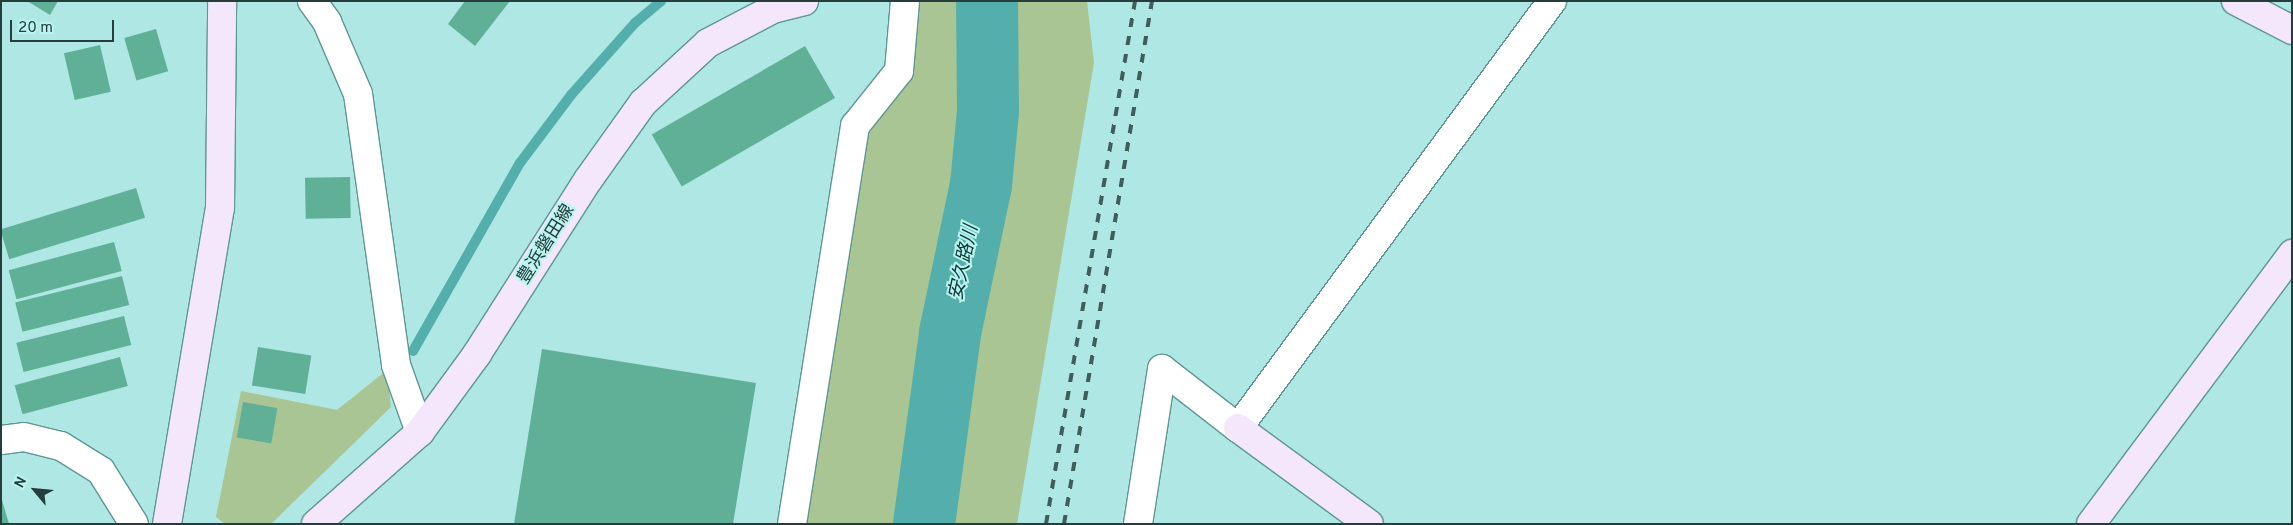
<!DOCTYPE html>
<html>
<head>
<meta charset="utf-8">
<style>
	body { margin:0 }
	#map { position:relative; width:2293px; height:525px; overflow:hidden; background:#aee7e4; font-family:Overpass,"Noto Sans JP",sans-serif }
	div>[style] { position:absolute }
	.green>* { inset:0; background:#a8c593 }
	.stream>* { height:10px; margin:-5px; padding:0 5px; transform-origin:5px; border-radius:5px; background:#54afac }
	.river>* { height:62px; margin:-31px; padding:0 31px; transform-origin:31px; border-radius:31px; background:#54afac }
	.building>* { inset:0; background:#60b098; transform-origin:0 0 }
	.roads { filter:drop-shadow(1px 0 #5e9693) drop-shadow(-1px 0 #5e9693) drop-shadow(0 1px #5e9693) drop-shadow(0 -1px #5e9693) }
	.street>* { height:28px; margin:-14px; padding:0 14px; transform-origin:14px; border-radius:14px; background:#fff }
	.secondary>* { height:28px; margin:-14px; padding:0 14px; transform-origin:14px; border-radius:14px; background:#f4e7fc }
	.rail>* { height:4px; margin-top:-2px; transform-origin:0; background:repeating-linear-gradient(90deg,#3f5d5b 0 9px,transparent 0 18px) }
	span { translate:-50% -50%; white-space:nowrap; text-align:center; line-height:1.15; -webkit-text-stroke:4px #baf4f1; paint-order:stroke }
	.street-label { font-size:18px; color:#253d3c }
	.water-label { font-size:19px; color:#0b3836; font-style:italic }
	.frame { position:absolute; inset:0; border:2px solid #253d3c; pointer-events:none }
	.north { position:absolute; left:10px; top:465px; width:50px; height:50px; -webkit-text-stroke:4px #baf4f1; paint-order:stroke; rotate:298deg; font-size:14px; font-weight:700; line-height:20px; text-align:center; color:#253d3c }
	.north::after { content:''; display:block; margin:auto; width:18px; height:22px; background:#253d3c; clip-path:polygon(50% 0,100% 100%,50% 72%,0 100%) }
	.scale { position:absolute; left:10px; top:20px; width:104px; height:22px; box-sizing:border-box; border:2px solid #253d3c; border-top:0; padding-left:6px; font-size:15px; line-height:18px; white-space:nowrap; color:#253d3c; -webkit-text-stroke:4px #baf4f1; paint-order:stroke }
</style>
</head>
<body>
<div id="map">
	<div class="green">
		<div style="clip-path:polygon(920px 1px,1087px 1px,1094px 63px,1017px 524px,807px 524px,855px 126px,903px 76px)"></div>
		<div style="clip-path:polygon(387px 370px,391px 407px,271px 524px,225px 524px,216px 517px,241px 391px,337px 410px)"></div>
	</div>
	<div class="stream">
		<div style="left:413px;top:351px;width:216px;rotate:-60.4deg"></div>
		<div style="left:520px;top:163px;width:85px;rotate:-53.1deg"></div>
		<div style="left:571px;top:95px;width:96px;rotate:-48.4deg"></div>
		<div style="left:635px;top:23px;width:34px;rotate:-40deg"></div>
	</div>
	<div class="river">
		<div style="left:924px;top:524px;width:193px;rotate:-82.2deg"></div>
		<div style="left:950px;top:333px;width:151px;rotate:-78.2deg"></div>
		<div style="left:981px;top:185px;width:74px;rotate:-84.6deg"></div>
		<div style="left:988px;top:111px;width:110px;rotate:-90.5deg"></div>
	</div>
	<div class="building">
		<div style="clip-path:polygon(27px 1px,58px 1px,50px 15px)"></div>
		<div style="clip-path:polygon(465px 1px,510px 1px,475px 46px,448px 24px)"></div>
		<div style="left:156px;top:29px;width:44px;height:33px;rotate:74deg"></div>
		<div style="left:100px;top:45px;width:48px;height:37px;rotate:77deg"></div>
		<div style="left:805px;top:46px;width:60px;height:177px;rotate:60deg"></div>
		<div style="left:350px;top:177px;width:41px;height:45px;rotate:89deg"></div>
		<div style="left:136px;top:188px;width:31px;height:142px;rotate:73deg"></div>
		<div style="left:114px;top:242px;width:30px;height:109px;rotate:75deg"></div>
		<div style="left:122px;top:276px;width:30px;height:110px;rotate:76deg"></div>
		<div style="left:124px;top:316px;width:30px;height:111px;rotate:76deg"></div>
		<div style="left:258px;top:347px;width:54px;height:39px;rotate:9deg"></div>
		<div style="clip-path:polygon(542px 349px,756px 383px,733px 524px,514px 524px)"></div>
		<div style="left:120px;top:357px;width:30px;height:109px;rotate:75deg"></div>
		<div style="left:243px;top:402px;width:35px;height:36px;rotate:10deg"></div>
		<div style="clip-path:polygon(1px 500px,2px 500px,9px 524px,1px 524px)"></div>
	</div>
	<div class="roads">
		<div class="street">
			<div style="left:312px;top:1px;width:26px;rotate:54deg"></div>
			<div style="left:327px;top:22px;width:78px;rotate:66.7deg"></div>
			<div style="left:358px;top:94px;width:274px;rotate:82deg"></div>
			<div style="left:396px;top:365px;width:71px;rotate:70.3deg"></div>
			<div style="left:1px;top:440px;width:23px;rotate:-7deg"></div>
			<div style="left:24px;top:437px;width:38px;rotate:14deg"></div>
			<div style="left:61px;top:446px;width:47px;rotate:32deg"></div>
			<div style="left:101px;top:471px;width:62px;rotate:58.1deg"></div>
			<div style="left:792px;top:524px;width:403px;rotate:-81deg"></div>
			<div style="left:855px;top:126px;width:70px;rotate:-51.3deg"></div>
			<div style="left:899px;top:71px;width:70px;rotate:-85.1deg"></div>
			<div style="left:1138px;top:524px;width:157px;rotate:-81.2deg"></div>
			<div style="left:1162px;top:369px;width:96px;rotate:37.8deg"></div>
			<div style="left:1238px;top:428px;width:530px;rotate:-53.67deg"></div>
		</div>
		<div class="secondary">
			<div style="left:2236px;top:1px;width:63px;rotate:27.4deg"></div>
			<div style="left:1238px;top:428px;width:162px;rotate:36.2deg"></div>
			<div style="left:167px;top:524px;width:320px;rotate:-80.5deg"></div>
			<div style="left:220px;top:208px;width:207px;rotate:-89.4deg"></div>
			<div style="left:316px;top:524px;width:139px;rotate:-41.5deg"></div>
			<div style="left:420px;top:432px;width:97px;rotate:-53.8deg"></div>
			<div style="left:477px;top:354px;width:206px;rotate:-57.5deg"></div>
			<div style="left:588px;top:180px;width:95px;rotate:-54.5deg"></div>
			<div style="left:643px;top:103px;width:88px;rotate:-42.7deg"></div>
			<div style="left:708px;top:43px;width:73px;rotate:-27.6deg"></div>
			<div style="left:773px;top:9px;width:32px;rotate:-14deg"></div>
			<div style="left:2091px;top:524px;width:337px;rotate:-53.3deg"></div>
		</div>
	</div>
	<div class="rail">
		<div style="left:1046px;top:524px;width:531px;rotate:-80.34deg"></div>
		<div style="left:1064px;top:524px;width:530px;rotate:-80.45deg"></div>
	</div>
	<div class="street-label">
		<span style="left:547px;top:245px;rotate:-58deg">豊浜磐田線</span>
	</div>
	<div class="water-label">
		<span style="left:965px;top:263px;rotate:-78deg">安久路川</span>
	</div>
	<div class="frame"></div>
	<div class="north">N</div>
	<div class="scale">20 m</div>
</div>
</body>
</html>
